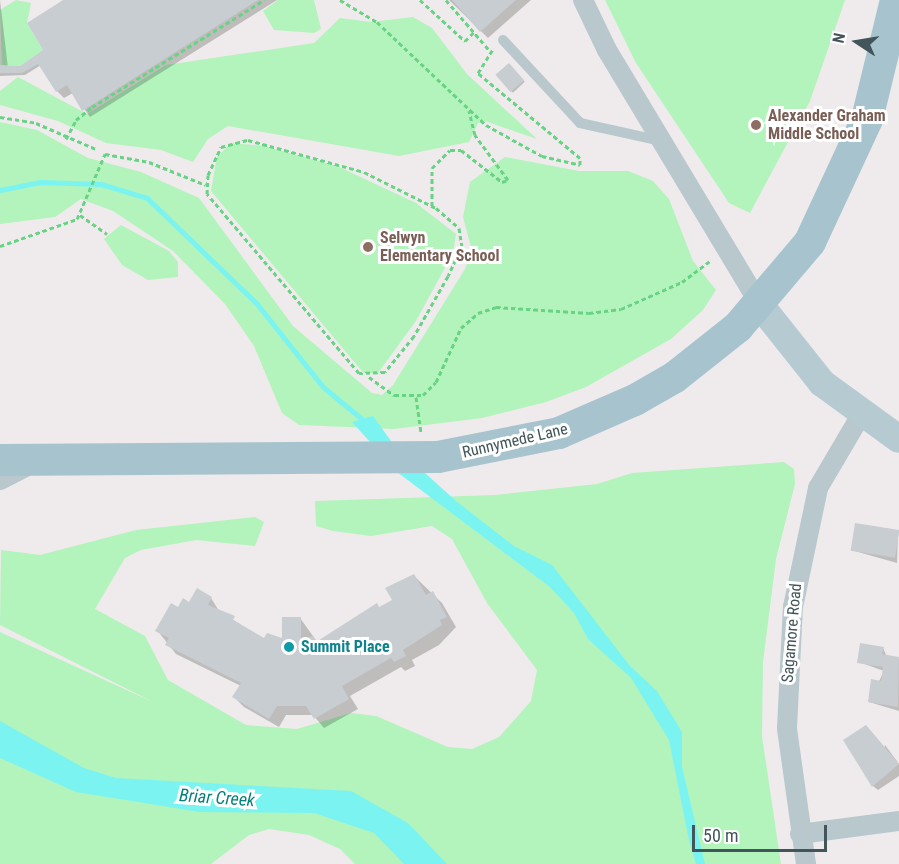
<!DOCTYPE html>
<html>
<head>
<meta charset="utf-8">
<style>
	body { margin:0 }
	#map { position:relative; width:899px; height:864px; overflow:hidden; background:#efebec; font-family:"Roboto Condensed",sans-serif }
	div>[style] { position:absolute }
	.green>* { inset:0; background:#b3f3bc }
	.water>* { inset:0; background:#7bf4f1 }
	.shadow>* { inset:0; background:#0003; transform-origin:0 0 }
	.stream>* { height:5px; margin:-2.5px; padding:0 2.5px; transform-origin:2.5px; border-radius:2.5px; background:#7bf4f1 }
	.building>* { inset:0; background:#c7cdd1; transform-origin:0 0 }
	.path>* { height:3px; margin-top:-1.5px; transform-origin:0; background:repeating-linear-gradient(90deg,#68d385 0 4.5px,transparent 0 7.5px) }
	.lane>* { height:10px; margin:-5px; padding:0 5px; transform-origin:5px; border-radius:5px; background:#b8c8cd }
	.street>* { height:20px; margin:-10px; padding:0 10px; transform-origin:10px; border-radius:10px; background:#b8c8cd }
	.secondary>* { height:28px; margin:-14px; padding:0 14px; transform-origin:14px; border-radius:14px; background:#b6cad2 }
	.primary>* { height:32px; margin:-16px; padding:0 16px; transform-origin:16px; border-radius:16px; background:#a7c4ce }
	.dots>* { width:16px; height:16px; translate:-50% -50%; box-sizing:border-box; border:3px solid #fff; border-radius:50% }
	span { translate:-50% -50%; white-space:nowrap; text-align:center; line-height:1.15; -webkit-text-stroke:6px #fff; paint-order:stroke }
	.education-label { font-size:16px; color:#785e54; font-weight:700 }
	.left { translate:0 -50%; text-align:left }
	.street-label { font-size:16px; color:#42555a }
	.culture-label { font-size:16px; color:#0d838f; font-weight:700 }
	.water-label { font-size:18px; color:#05807d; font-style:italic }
	.north { position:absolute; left:827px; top:12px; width:60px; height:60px; -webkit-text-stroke:4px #fff; paint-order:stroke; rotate:282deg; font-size:16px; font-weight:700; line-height:24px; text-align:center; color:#42555a }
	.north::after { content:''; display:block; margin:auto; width:21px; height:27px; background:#42555a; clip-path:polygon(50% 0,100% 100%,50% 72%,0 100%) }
	.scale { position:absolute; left:692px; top:825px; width:135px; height:27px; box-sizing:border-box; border:3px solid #42555a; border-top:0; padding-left:8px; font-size:18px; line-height:21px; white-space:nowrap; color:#42555a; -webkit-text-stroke:4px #fff; paint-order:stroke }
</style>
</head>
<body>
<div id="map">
	<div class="green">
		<div style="clip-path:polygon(16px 0,31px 3px,27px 23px,43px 50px,20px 66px,2px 65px,0 10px)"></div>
		<div style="clip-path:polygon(278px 0,314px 0,321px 29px,314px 33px,274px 30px,263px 11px)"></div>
		<div style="clip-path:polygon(605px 0,845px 0,810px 101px,750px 213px,729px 203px,636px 63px)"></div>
		<div style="clip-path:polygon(413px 17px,432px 28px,467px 74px,537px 139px,485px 121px,478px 123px,469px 142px,399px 156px,228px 126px,208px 139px,193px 162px,161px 150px,106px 143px,58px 121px,0 105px,0 91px,18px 77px,87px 114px,166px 65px,314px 43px,340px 18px,371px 22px)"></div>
		<div style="clip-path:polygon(0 122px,37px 130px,88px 158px,141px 172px,199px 198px,293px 326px,372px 393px,382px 395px,393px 385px,465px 269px,472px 251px,463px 217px,470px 182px,505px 157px,579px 171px,628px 171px,653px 181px,669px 199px,693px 261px,716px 290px,703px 310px,671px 339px,586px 387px,546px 402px,482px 418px,394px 429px,299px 425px,282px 413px,254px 346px,225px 304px,173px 251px,113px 211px,81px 199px,55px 217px,0 224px)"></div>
		<div style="clip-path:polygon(231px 143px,264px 146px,337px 166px,416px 203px,456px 234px,453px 253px,416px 321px,378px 373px,364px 373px,356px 364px,211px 191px,217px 157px)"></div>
		<div style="clip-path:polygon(121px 225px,169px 251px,178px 262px,178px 277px,148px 280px,122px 265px,104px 239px)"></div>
		<div style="clip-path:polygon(784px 462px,794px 469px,795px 484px,776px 559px,763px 662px,762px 736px,781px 864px,355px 864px,340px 849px,309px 835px,269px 829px,249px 835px,211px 864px,0 864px,0 632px,155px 703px,0 625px,1px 550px,40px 555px,136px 530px,255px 517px,264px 522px,255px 546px,196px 540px,141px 550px,125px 558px,95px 609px,145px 636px,168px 680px,246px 725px,297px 729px,351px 713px,376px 716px,448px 747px,472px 749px,499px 737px,531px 701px,537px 670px,487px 603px,452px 539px,432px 526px,371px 536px,333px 531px,316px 526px,315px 501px,495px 495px,597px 484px,632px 473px)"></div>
	</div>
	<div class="water">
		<div style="clip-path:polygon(373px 416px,394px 445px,456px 501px,514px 546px,552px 565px,630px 666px,657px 691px,682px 732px,682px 767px,705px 864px,696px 864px,689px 840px,669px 740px,631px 678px,588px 639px,574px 613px,550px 587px,397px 472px,352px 422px)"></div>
		<div style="clip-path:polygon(0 721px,84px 768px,116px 778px,351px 791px,408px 823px,447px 864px,404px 864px,374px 833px,314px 813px,200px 812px,76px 792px,0 758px)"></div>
	</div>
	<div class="shadow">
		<div style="clip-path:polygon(0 0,8px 68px,21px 67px,45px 51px,67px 0,277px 0,90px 117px,73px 93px,64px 98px,57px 91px,41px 65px,25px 75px,0 76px)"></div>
		<div style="clip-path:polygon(449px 0,531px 0,488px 38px)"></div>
		<div style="left:509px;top:65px;width:23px;height:16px;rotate:47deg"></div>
		<div style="clip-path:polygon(898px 531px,897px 563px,851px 550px)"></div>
		<div style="clip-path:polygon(414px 576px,442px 603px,456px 627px,439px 645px,412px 660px,415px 666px,405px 671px,401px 667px,350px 696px,358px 709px,324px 728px,313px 715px,286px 715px,279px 727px,244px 707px,234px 697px,241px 686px,176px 654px,157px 630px,179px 609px,211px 598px,219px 611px,265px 640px,283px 640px,300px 618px,318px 643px,394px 601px)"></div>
		<div style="clip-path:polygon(883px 648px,887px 657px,899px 659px,899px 711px,869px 702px,884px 671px,859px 662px)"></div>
		<div style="clip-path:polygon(885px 745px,899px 764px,899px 776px,878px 790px,873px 786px)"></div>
	</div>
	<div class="stream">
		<div style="left:0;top:190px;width:41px;rotate:-11.3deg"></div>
		<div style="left:40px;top:182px;width:61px;rotate:1.9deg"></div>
		<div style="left:101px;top:184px;width:48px;rotate:16.9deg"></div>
		<div style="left:147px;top:198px;width:153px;rotate:43.9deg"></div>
		<div style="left:257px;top:304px;width:106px;rotate:51.5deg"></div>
		<div style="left:323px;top:387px;width:50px;rotate:39.4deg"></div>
	</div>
	<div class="building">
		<div style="clip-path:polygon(63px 0,258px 0,82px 111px,67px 85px,56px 92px,38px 64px,22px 73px,0 73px,0 65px,20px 66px,43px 50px,27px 23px)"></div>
		<div style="clip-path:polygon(452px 0,516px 0,480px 32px)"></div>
		<div style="left:509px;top:63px;width:23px;height:18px;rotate:49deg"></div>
		<div style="left:855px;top:523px;width:45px;height:28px;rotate:9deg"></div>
		<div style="clip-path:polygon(414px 574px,426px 595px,433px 591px,447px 617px,440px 620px,442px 625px,403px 650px,406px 656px,394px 662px,391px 658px,342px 686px,349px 699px,314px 719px,306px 706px,277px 706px,269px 719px,232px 697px,241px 683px,165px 645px,169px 638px,155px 631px,171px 603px,178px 607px,183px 598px,189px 602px,197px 588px,212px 597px,208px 605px,235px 616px,233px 620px,264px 638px,267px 633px,282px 638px,282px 617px,301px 617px,301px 640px,313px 636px,316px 642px,377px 603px,379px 607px,392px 600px,385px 588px)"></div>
		<div style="clip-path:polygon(860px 643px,884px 647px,882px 654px,899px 657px,898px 707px,868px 702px,871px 679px,881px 681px,883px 667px,857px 663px)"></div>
		<div style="clip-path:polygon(866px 725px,899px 764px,872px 787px,843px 740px)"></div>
	</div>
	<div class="path">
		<div style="left:340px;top:0;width:43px;rotate:30.7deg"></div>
		<div style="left:377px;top:22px;width:150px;rotate:43.4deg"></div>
		<div style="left:486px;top:125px;width:64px;rotate:29deg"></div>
		<div style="left:542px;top:156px;width:39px;rotate:13deg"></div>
		<div style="left:580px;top:165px;width:7px;rotate:-90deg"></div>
		<div style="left:580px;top:158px;width:133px;rotate:-140.2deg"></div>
		<div style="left:478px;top:73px;width:28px;rotate:-58deg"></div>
		<div style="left:420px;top:0;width:61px;rotate:42.3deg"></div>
		<div style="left:465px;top:41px;width:13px;rotate:-45deg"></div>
		<div style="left:446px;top:0;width:67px;rotate:49.2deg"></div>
		<div style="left:0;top:117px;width:36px;rotate:9deg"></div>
		<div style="left:36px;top:123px;width:65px;rotate:23.4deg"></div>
		<div style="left:66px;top:139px;width:21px;rotate:-62deg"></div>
		<div style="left:76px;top:120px;width:21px;rotate:-39deg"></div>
		<div style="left:92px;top:107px;width:203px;rotate:-31.9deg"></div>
		<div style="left:248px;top:140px;width:120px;rotate:15.4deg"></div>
		<div style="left:364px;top:172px;width:80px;rotate:26.6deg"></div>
		<div style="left:436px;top:208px;width:30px;rotate:41deg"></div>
		<div style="left:459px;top:228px;width:18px;rotate:81deg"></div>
		<div style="left:462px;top:246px;width:33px;rotate:115deg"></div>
		<div style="left:448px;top:276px;width:69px;rotate:119.5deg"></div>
		<div style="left:414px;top:336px;width:46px;rotate:128.9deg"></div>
		<div style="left:385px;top:372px;width:26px;rotate:178deg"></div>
		<div style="left:359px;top:373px;width:235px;rotate:-130.3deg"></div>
		<div style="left:207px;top:194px;width:19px;rotate:-87deg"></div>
		<div style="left:208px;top:175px;width:31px;rotate:-65deg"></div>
		<div style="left:221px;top:147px;width:28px;rotate:-15deg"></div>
		<div style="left:432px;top:206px;width:38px;rotate:-90deg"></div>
		<div style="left:432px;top:168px;width:25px;rotate:-45deg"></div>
		<div style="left:450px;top:150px;width:11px"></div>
		<div style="left:461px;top:150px;width:52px;rotate:38deg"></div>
		<div style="left:502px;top:182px;width:6px;rotate:-18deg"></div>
		<div style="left:508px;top:180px;width:56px;rotate:-126.3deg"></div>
		<div style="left:475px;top:135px;width:25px;rotate:-104deg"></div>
		<div style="left:80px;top:215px;width:33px;rotate:35deg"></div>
		<div style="left:0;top:246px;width:82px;rotate:-19.3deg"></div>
		<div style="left:77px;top:219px;width:71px;rotate:-66.7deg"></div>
		<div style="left:105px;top:154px;width:45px;rotate:10.3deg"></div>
		<div style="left:149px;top:162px;width:61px;rotate:22deg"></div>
		<div style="left:369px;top:377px;width:31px;rotate:36deg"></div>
		<div style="left:394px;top:395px;width:29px"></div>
		<div style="left:423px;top:395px;width:18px;rotate:-45deg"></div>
		<div style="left:436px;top:382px;width:60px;rotate:-65.2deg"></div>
		<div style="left:461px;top:328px;width:23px;rotate:-41deg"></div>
		<div style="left:478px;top:313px;width:19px;rotate:-18deg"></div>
		<div style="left:496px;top:307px;width:93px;rotate:3.7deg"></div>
		<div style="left:589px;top:313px;width:32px;rotate:-7deg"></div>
		<div style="left:621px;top:309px;width:67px;rotate:-23.9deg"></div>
		<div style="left:682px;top:282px;width:36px;rotate:-37deg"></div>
		<div style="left:416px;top:397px;width:35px;rotate:82deg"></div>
	</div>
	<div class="lane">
		<div style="left:503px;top:40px;width:113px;rotate:47.1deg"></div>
		<div style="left:580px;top:123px;width:84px;rotate:12.4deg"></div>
	</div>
	<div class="street">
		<div style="left:583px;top:0;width:55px;rotate:64.4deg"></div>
		<div style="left:607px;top:50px;width:297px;rotate:59deg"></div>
		<div style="left:0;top:480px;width:34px;rotate:-27deg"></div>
		<div style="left:800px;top:834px;width:100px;rotate:-7.5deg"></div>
		<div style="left:806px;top:864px;width:137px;rotate:-98deg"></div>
		<div style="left:787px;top:728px;width:121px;rotate:-87.2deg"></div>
		<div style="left:793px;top:607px;width:122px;rotate:-78.1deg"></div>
		<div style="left:818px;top:488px;width:85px;rotate:-59.5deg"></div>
	</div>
	<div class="secondary">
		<div style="left:760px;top:305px;width:100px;rotate:51.5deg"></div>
		<div style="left:822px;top:383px;width:95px;rotate:36deg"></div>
	</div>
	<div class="primary">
		<div style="left:0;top:460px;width:438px;rotate:-0.4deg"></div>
		<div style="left:438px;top:457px;width:123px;rotate:-11.2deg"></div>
		<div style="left:559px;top:433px;width:83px;rotate:-23.5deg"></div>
		<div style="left:635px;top:400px;width:46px;rotate:-29.9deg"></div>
		<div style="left:675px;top:377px;width:80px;rotate:-38.4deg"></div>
		<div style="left:738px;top:327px;width:111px;rotate:-49.7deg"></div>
		<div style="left:810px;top:242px;width:136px;rotate:-65.1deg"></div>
		<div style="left:867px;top:119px;width:122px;rotate:-76.3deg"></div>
	</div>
	<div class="dots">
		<div style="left:756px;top:125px;background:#8d6e63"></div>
		<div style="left:368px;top:247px;background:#8d6e63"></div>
		<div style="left:289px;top:647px;background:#0f9aa8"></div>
	</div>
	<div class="education-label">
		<span class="left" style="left:768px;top:125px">Alexander Graham<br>Middle School</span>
		<span class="left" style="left:380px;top:247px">Selwyn<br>Elementary School</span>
	</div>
	<div class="street-label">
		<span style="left:515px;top:441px;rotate:-13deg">Runnymede Lane</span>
		<span style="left:792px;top:633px;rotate:-85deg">Sagamore Road</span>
	</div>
	<div class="culture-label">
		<span class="left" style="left:301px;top:647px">Summit Place</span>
	</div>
	<div class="water-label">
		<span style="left:217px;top:798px;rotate:4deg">Briar Creek</span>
	</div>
	<div class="north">N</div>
	<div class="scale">50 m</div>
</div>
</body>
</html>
